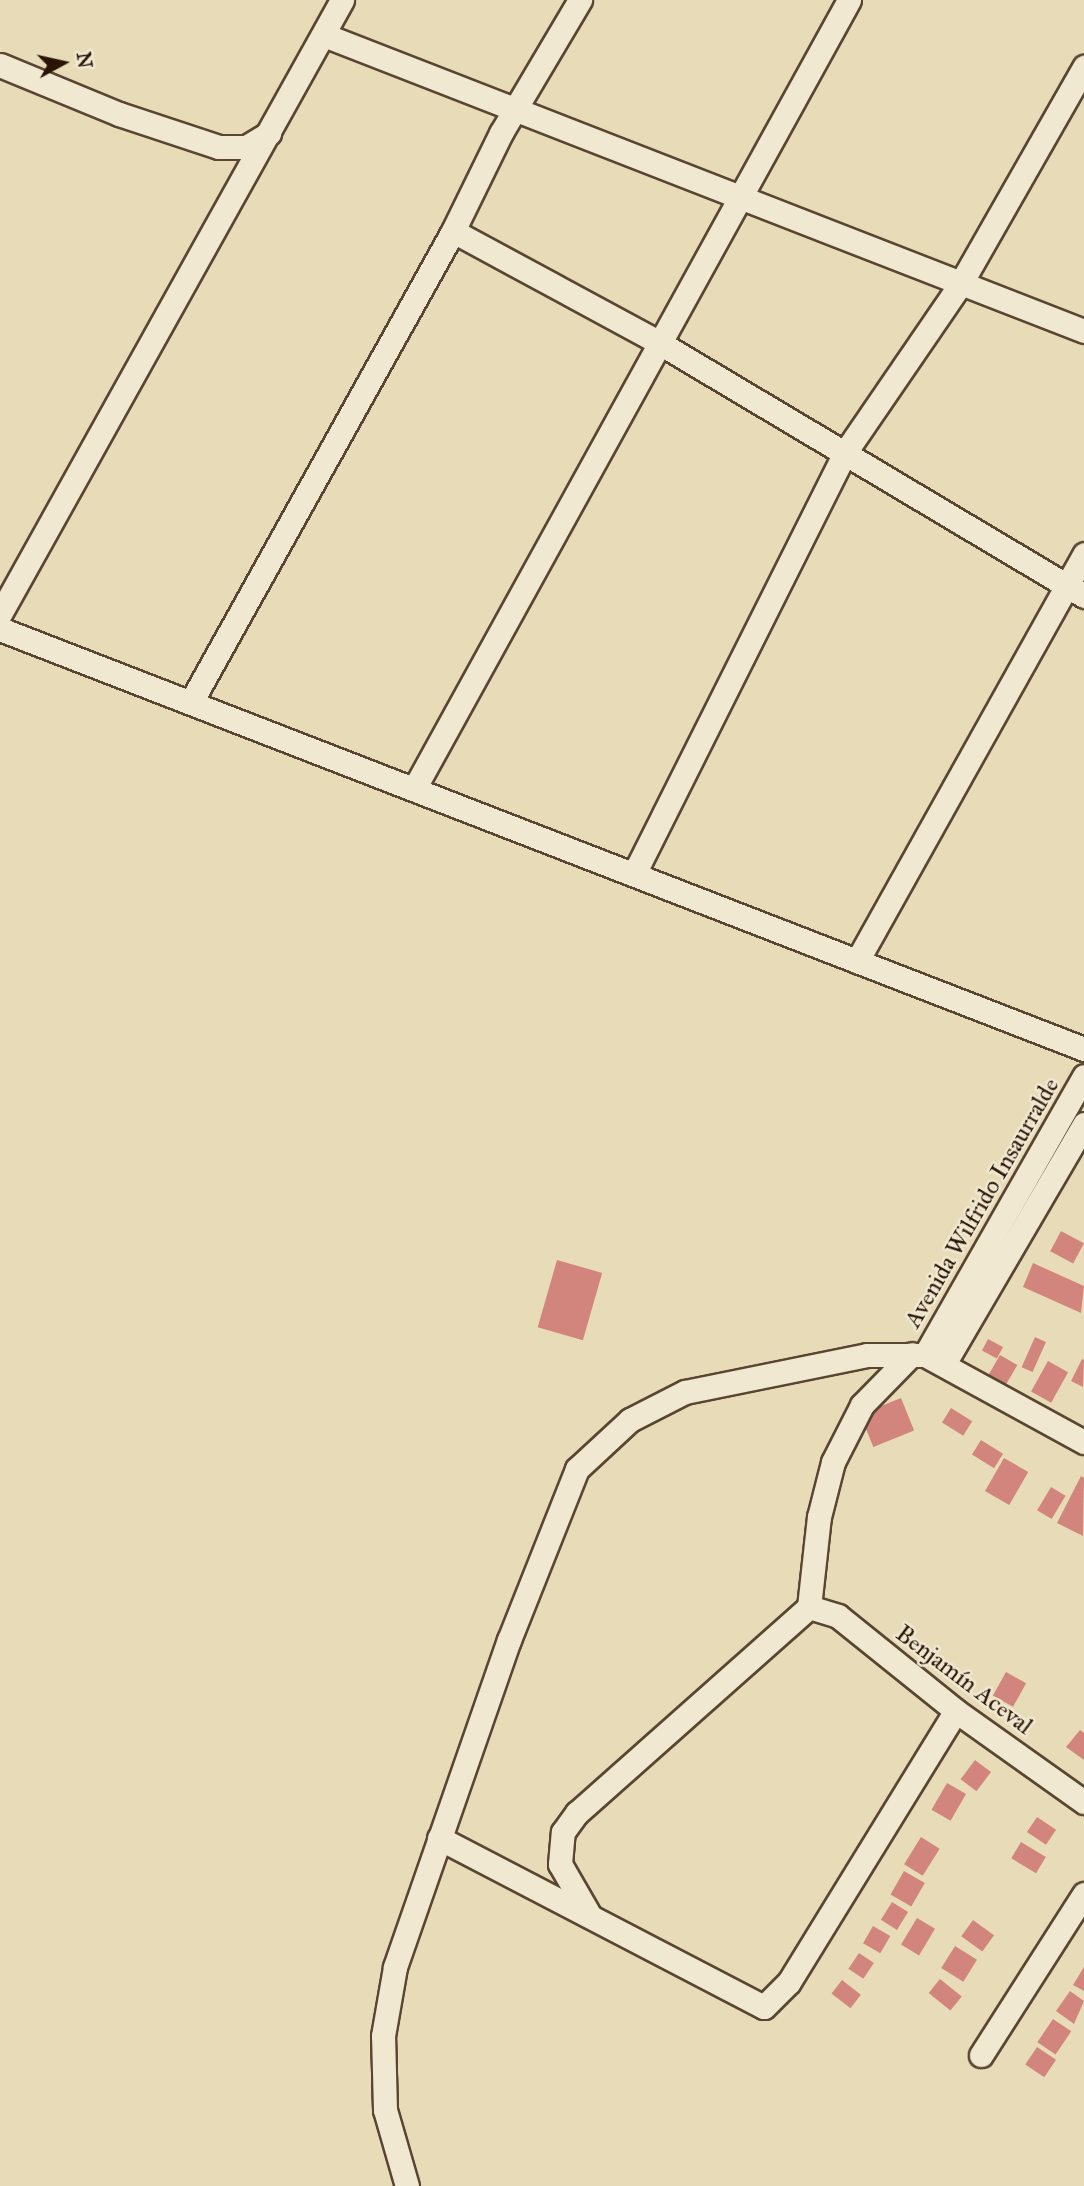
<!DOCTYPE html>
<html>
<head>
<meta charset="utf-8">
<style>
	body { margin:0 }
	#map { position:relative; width:1084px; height:2186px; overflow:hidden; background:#e8dcb8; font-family:"IM FELL Great Primer",serif }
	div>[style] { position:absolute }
	.building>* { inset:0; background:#d2857d; transform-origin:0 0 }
	.roads { filter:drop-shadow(2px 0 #594632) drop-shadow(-2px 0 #594632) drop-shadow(0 2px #594632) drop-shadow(0 -2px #594632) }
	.minor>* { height:23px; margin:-11.5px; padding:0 11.5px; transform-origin:11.5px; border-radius:11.5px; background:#f0e8d1 }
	span { translate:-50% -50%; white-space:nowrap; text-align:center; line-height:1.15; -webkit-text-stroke:5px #f0e8d1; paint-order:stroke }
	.street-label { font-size:24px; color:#291406 }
	.north { position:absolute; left:28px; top:28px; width:70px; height:70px; -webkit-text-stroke:5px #f0e8d1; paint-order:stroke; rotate:82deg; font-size:19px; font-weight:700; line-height:28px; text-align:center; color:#291406 }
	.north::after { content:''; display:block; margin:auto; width:24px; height:32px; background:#291406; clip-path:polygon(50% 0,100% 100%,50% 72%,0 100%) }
</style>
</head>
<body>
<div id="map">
	<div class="building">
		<div style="left:1061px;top:1231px;width:26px;height:23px;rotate:28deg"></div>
		<div style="left:557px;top:1260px;width:47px;height:70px;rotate:16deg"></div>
		<div style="clip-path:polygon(1033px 1263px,1084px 1286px,1081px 1313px,1023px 1287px)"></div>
		<div style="left:1035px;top:1337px;width:12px;height:33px;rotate:24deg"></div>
		<div style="left:988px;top:1339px;width:17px;height:13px;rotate:28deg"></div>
		<div style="left:1000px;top:1355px;width:20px;height:24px;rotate:30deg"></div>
		<div style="clip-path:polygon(1082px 1359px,1084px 1360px,1083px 1387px,1071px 1381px)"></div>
		<div style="left:1048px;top:1361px;width:23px;height:35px;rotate:29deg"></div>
		<div style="left:901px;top:1398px;width:35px;height:44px;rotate:68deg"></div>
		<div style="left:951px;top:1408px;width:25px;height:17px;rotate:32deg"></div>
		<div style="left:981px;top:1440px;width:26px;height:17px;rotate:32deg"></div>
		<div style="left:1004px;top:1458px;width:28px;height:38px;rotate:30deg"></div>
		<div style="clip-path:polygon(1081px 1476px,1084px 1478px,1083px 1536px,1057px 1523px)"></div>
		<div style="left:1051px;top:1487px;width:17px;height:27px;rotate:31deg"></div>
		<div style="left:1006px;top:1672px;width:23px;height:27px;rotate:29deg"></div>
		<div style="clip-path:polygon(1080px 1730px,1084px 1733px,1084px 1760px,1066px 1747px)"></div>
		<div style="left:975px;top:1760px;width:20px;height:24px;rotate:37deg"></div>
		<div style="left:947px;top:1783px;width:22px;height:31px;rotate:30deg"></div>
		<div style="left:1037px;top:1817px;width:23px;height:18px;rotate:34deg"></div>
		<div style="left:921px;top:1837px;width:22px;height:32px;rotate:32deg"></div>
		<div style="left:1021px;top:1842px;width:29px;height:19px;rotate:31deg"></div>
		<div style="left:904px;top:1871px;width:24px;height:27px;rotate:30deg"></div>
		<div style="left:892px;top:1902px;width:19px;height:21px;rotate:32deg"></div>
		<div style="left:917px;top:1918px;width:21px;height:31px;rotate:31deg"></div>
		<div style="left:973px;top:1920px;width:26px;height:20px;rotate:36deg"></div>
		<div style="left:873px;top:1926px;width:20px;height:20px;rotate:30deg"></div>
		<div style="left:955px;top:1946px;width:26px;height:26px;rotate:32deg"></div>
		<div style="left:859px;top:1953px;width:18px;height:19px;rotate:34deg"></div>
		<div style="clip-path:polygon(1084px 1967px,1084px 1991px,1073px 1985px)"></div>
		<div style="left:940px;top:1979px;width:28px;height:18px;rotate:39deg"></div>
		<div style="left:842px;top:1980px;width:24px;height:17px;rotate:38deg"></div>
		<div style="clip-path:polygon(1070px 1991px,1084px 2001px,1074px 2024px,1056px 2011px)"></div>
		<div style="left:1053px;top:2019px;width:22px;height:28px;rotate:34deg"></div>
		<div style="left:1037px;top:2047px;width:23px;height:21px;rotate:34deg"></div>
	</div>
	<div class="roads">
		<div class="minor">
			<div style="left:324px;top:35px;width:816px;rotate:21.28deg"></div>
			<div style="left:0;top:65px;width:129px;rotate:22.4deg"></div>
			<div style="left:119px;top:114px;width:105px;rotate:18.3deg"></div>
			<div style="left:219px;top:147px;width:27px"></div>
			<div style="left:246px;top:147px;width:27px;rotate:-31deg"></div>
			<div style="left:453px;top:231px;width:233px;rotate:28.4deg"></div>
			<div style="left:658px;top:342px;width:496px;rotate:30.8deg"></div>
			<div style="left:0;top:614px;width:703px;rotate:-60.88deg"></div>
			<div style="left:0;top:629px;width:1163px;rotate:21.18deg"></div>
			<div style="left:191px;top:702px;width:539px;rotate:-60.91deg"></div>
			<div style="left:453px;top:231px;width:109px;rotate:-63.9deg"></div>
			<div style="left:501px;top:133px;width:155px;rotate:-59.3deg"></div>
			<div style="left:414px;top:789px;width:901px;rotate:-61.13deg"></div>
			<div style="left:634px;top:874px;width:470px;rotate:-63.4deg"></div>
			<div style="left:844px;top:454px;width:207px;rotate:-55.6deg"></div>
			<div style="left:961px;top:283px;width:249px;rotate:-60.3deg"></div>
			<div style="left:857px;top:961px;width:466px;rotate:-60.8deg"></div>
			<div style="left:925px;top:1355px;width:321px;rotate:-60.3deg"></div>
			<div style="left:944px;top:1364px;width:278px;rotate:-59.7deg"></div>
			<div style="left:809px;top:1607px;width:30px;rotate:17deg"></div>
			<div style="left:838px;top:1616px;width:151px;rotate:38.8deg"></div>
			<div style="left:956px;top:1711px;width:157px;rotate:35.4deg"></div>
			<div style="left:439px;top:1838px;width:366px;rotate:27.5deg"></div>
			<div style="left:764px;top:2007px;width:35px;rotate:-45deg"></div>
			<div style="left:789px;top:1982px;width:318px;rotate:-58.4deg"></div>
			<div style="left:590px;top:1916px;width:60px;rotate:-120deg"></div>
			<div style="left:560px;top:1864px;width:32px;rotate:-85deg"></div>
			<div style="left:563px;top:1832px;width:24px;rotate:-54deg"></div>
			<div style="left:577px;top:1813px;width:310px;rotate:-41.6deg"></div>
			<div style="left:809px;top:1607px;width:91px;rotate:-83.7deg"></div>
			<div style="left:819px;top:1517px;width:57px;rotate:-75.7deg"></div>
			<div style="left:833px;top:1462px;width:64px;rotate:-63deg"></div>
			<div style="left:862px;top:1405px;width:71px;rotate:-45.6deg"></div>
			<div style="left:981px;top:2055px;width:191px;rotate:-57.4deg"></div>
			<div style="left:407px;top:2186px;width:79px;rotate:-106.1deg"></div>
			<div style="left:385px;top:2110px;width:74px;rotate:-91.5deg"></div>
			<div style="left:383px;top:2036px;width:70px;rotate:-80.1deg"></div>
			<div style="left:395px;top:1967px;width:346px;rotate:-70.8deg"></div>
			<div style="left:509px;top:1640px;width:184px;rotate:-68.3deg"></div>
			<div style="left:577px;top:1469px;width:72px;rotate:-42.8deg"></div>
			<div style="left:630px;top:1420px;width:62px;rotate:-27deg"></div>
			<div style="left:685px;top:1392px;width:186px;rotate:-11.5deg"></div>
			<div style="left:867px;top:1355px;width:58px"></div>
			<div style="left:925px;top:1355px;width:181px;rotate:28.7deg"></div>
		</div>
	</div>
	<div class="street-label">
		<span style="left:982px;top:1203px;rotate:-60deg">Avenida Wilfrido Insaurralde</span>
		<span style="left:964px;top:1680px;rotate:37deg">Benjamín Aceval</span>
	</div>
	<div class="north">N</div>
</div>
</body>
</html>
